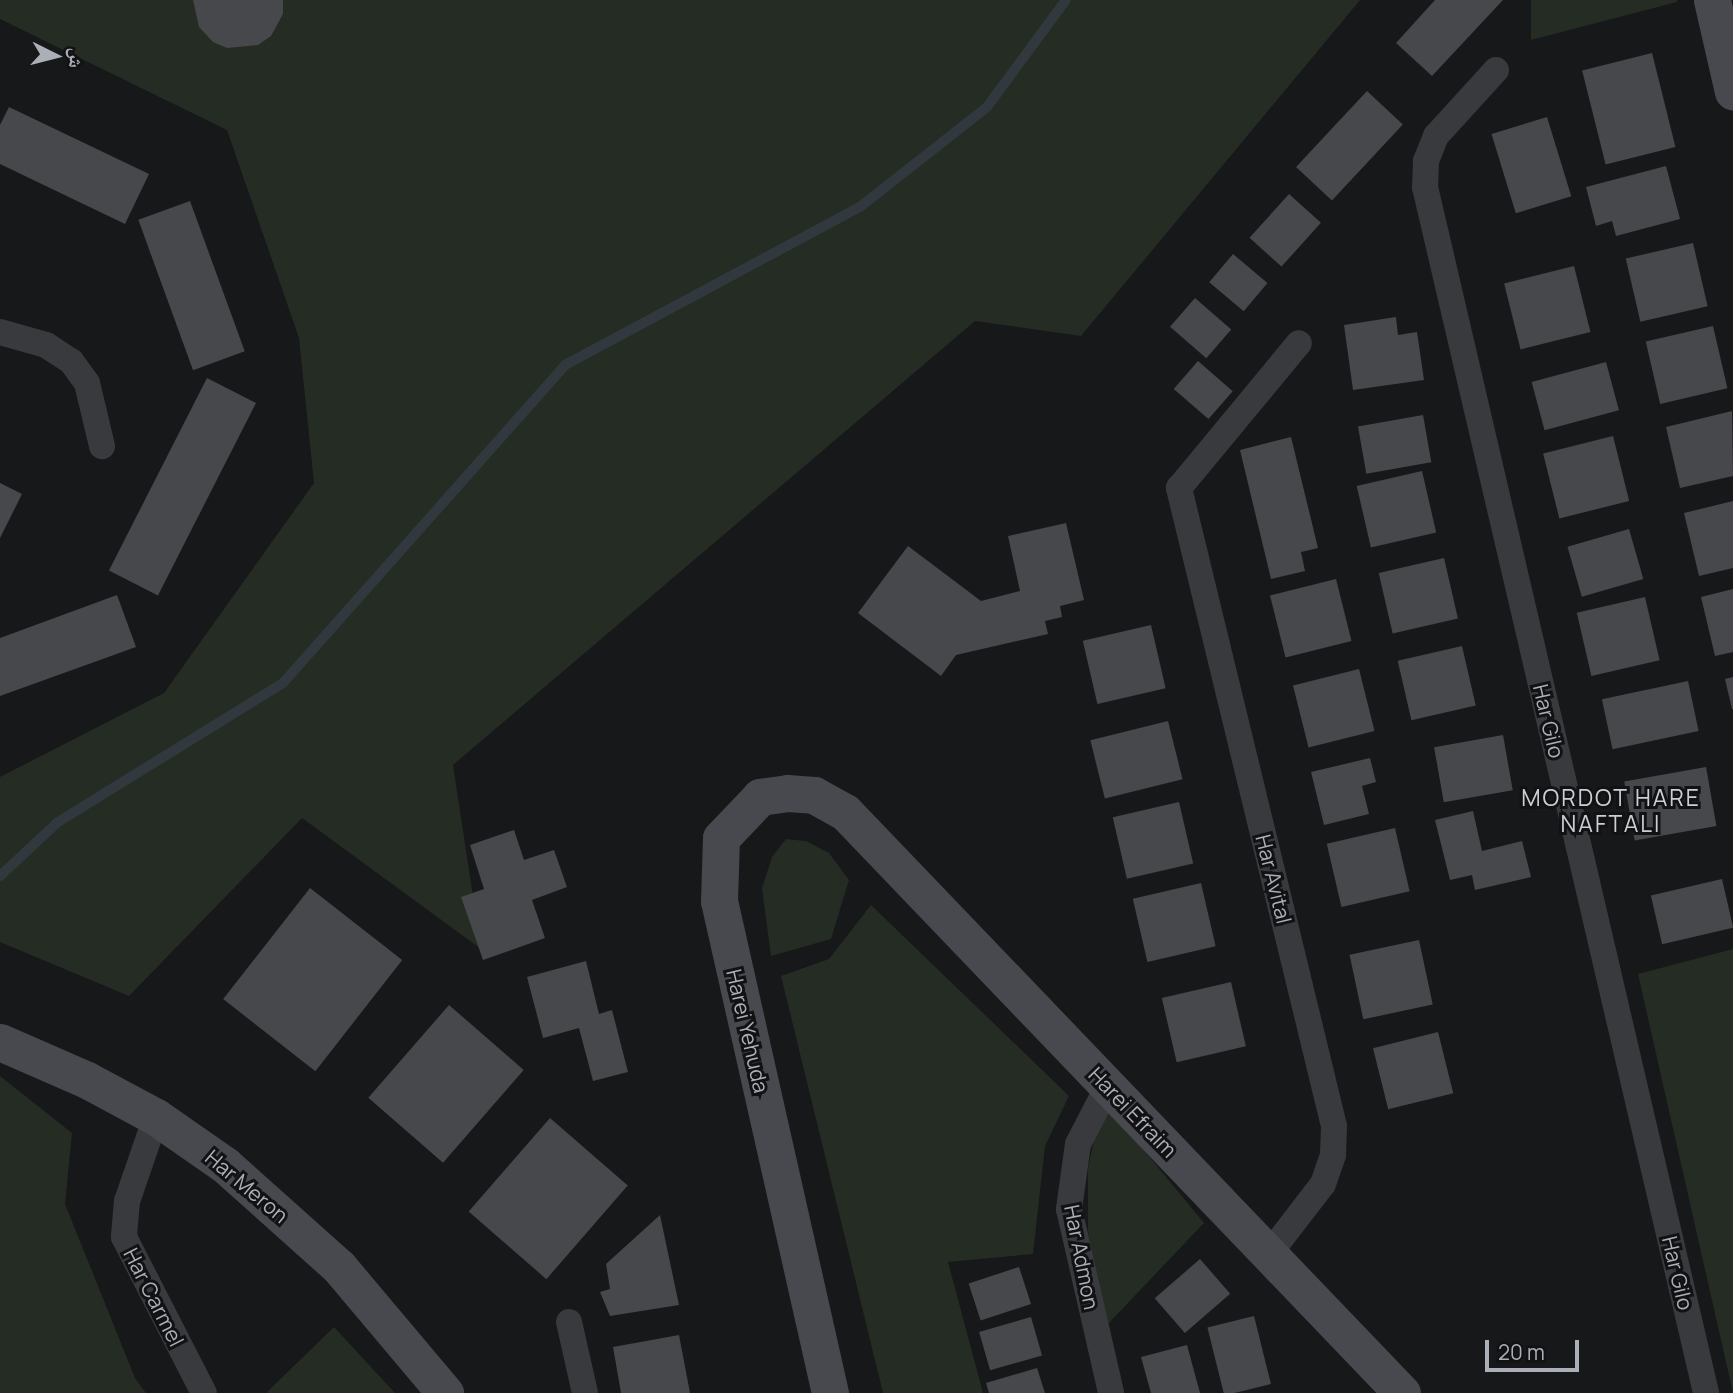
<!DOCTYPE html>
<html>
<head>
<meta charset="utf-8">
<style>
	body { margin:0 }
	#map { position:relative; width:1733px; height:1393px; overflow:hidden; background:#171819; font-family:Manrope,"Noto Naskh Arabic",sans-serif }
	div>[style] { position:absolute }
	.green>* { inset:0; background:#242c24 }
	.stream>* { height:10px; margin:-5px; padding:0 5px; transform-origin:5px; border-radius:5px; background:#31393e }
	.building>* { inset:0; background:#46484c; transform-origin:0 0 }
	.street>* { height:26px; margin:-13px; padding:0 13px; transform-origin:13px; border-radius:13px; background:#393a3e }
	.secondary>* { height:37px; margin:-18.5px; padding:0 18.5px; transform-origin:18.5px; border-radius:18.5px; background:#47494e }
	span { translate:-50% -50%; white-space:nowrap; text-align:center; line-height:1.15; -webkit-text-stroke:6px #121214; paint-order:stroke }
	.street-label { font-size:21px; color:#abb0b8 }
	.neighbourhood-label { font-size:23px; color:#cbced4; letter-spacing:2px }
	.north { position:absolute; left:21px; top:21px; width:70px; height:70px; -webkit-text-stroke:5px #121214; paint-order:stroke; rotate:96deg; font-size:19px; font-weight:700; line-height:28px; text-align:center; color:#abb0b8 }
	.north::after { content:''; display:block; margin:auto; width:24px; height:32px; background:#abb0b8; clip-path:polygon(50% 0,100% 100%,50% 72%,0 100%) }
	.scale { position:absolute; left:1485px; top:1340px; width:94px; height:32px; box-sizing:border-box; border:4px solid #abb0b8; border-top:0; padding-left:9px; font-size:21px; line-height:24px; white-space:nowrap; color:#abb0b8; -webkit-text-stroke:5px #121214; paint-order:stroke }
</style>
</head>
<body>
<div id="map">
	<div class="green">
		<div style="clip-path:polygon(0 0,1360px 0,1081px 336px,975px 321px,453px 765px,481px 949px,302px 818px,129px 996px,0 942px,0 777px,164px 693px,314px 483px,299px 338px,227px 130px,0 19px)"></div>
		<div style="clip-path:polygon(1531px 0,1677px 0,1677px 2px,1531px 40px)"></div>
		<div style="clip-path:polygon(786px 839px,806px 841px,829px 853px,849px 880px,831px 939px,771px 956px,762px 888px,772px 857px)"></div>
		<div style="clip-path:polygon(871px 905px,1069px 1096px,1045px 1146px,1033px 1254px,948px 1262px,983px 1393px,883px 1393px,781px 976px,829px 959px)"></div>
		<div style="clip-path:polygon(1733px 949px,1733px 1393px,1638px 974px)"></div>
		<div style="clip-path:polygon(0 1076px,72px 1133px,65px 1204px,135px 1378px,146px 1393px,0 1393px)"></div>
		<div style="clip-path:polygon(1110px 1109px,1204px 1223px,1106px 1326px,1088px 1232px,1088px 1168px,1096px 1131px)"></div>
		<div style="clip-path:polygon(334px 1327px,395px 1393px,268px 1393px,267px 1392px)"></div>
	</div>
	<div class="stream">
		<div style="left:0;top:876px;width:79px;rotate:-43deg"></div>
		<div style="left:58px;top:822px;width:264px;rotate:-31.7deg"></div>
		<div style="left:283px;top:683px;width:425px;rotate:-48.4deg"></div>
		<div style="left:565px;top:365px;width:335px;rotate:-28.2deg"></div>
		<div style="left:860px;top:207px;width:162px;rotate:-38.2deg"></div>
		<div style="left:987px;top:107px;width:133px;rotate:-53.6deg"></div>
	</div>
	<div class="building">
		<div style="clip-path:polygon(193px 0,283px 0,283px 14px,271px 36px,258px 45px,227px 48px,213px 42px,199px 27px)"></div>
		<div style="clip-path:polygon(1435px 0,1503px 0,1432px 76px,1396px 43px)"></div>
		<div style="left:1652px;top:53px;width:97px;height:72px;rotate:76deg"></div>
		<div style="left:1367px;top:91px;width:49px;height:104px;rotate:43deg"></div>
		<div style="clip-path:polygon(9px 107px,149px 174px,125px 224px,0 164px,0 125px)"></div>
		<div style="left:1547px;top:117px;width:83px;height:58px;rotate:73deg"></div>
		<div style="clip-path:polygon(1666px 166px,1680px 219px,1616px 236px,1612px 221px,1596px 226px,1586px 187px)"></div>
		<div style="left:1289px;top:194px;width:43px;height:59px;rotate:42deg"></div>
		<div style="left:190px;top:201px;width:160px;height:55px;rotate:70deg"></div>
		<div style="left:1693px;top:243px;width:65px;height:69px;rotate:77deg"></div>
		<div style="left:1233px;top:254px;width:45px;height:37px;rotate:40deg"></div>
		<div style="left:1574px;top:266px;width:68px;height:72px;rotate:76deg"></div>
		<div style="left:1195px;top:298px;width:48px;height:38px;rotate:41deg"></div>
		<div style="clip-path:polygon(1396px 317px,1398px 335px,1417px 332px,1424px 380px,1353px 390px,1344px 325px)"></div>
		<div style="left:1713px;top:326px;width:64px;height:69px;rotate:77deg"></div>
		<div style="left:1198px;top:361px;width:46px;height:37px;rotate:41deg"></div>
		<div style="left:1606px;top:362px;width:50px;height:77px;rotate:75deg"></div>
		<div style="left:207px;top:378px;width:55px;height:216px;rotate:27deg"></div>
		<div style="clip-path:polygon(1732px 411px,1733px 476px,1680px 488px,1666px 427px)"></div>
		<div style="left:1423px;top:415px;width:48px;height:66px;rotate:80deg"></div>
		<div style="left:1613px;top:436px;width:67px;height:72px;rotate:76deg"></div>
		<div style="clip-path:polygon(1291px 437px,1318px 548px,1301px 552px,1305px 571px,1271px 579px,1240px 450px)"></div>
		<div style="left:1422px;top:471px;width:63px;height:67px;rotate:77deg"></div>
		<div style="clip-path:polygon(0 483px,22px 494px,0 538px)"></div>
		<div style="clip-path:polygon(1733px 501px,1733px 568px,1699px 576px,1684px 513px)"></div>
		<div style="clip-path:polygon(1066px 523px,1084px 600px,1060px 606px,1062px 617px,1045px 621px,1048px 634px,956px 655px,941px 676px,858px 613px,908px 546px,981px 601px,1020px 591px,1008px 536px)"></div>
		<div style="left:1629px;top:529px;width:52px;height:64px;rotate:74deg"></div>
		<div style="left:1444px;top:558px;width:62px;height:67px;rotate:77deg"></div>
		<div style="left:1336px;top:579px;width:64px;height:68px;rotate:76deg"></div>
		<div style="clip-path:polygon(1733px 589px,1733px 652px,1715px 656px,1701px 597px)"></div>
		<div style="clip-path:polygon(117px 595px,136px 647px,0 696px,0 638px)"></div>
		<div style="left:1645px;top:597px;width:65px;height:70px;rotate:77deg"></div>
		<div style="left:1151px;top:625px;width:65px;height:70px;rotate:77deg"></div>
		<div style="left:1462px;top:646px;width:61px;height:66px;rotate:77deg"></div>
		<div style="left:1359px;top:669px;width:64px;height:68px;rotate:76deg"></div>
		<div style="clip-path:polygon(1733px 677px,1733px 709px,1732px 709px,1725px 679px)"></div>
		<div style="left:1688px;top:681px;width:51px;height:88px;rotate:78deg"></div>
		<div style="left:1168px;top:721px;width:60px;height:80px;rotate:76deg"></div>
		<div style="left:1503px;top:735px;width:56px;height:70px;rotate:80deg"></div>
		<div style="clip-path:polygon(1370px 758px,1376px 782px,1362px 786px,1369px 814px,1324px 825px,1311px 772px)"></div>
		<div style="left:1706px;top:767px;width:60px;height:83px;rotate:80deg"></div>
		<div style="left:1179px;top:802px;width:63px;height:68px;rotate:77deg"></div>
		<div style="clip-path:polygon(1473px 811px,1482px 851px,1522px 841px,1531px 877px,1475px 890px,1472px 875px,1450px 880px,1435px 820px)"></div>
		<div style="left:1395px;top:828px;width:65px;height:70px;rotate:77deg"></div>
		<div style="clip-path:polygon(514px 830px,524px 860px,554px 850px,567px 887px,532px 900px,545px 938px,483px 960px,461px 897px,484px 889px,470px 845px)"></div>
		<div style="left:1722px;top:879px;width:50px;height:73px;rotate:77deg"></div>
		<div style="left:1201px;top:883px;width:65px;height:70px;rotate:77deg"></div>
		<div style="left:310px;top:888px;width:117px;height:141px;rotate:38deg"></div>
		<div style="left:1419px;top:940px;width:66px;height:71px;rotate:78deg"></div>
		<div style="clip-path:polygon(586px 961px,599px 1014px,612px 1010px,628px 1072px,593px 1081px,579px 1028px,543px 1038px,527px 977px)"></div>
		<div style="left:1231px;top:982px;width:66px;height:71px;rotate:77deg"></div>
		<div style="left:449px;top:1005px;width:99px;height:123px;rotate:41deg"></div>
		<div style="left:1438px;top:1032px;width:63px;height:67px;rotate:76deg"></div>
		<div style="left:550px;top:1118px;width:103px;height:124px;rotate:41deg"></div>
		<div style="clip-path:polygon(660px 1215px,679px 1305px,610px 1316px,600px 1292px,610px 1289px,606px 1264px)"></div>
		<div style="left:1200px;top:1259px;width:46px;height:60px;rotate:49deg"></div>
		<div style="left:1019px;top:1267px;width:39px;height:53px;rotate:72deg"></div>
		<div style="left:1254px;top:1316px;width:70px;height:48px;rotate:76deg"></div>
		<div style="left:1031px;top:1317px;width:40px;height:54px;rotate:74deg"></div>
		<div style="clip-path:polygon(679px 1335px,690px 1393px,621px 1393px,613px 1347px)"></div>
		<div style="clip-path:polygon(1187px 1345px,1200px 1393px,1151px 1393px,1141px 1357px)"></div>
		<div style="clip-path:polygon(1037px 1368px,1045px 1393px,989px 1393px,986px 1383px)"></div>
	</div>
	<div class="street">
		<div style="left:1496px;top:70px;width:89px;rotate:132.3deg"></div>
		<div style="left:1436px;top:136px;width:27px;rotate:112deg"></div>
		<div style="left:1426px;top:161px;width:26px;rotate:92deg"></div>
		<div style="left:1425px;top:187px;width:1238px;rotate:76.88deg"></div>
		<div style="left:0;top:332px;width:48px;rotate:15.8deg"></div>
		<div style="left:46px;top:345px;width:30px;rotate:33deg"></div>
		<div style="left:71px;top:361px;width:27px;rotate:54deg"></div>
		<div style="left:87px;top:383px;width:65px;rotate:76.6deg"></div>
		<div style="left:1108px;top:1086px;width:65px;rotate:117.3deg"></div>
		<div style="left:1078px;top:1144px;width:66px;rotate:97.9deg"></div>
		<div style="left:1069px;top:1209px;width:189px;rotate:77.1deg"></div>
		<div style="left:156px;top:1117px;width:89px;rotate:109deg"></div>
		<div style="left:127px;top:1201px;width:36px;rotate:95deg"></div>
		<div style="left:124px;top:1237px;width:175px;rotate:62.9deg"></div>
		<div style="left:1269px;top:1254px;width:88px;rotate:-52.4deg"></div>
		<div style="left:1323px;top:1184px;width:31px;rotate:-71deg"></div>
		<div style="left:1333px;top:1155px;width:29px;rotate:-88deg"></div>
		<div style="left:1334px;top:1126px;width:657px;rotate:-103.66deg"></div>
		<div style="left:1179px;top:488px;width:188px;rotate:-50.4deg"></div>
		<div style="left:569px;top:1322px;width:73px;rotate:77.3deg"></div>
	</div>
	<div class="secondary">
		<div style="left:1712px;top:0;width:94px;rotate:77.1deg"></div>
		<div style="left:0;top:1042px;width:95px;rotate:23.6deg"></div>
		<div style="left:87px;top:1080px;width:78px;rotate:28.2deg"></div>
		<div style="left:156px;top:1117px;width:84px;rotate:34.8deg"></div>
		<div style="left:225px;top:1165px;width:153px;rotate:41.8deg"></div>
		<div style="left:339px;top:1267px;width:165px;rotate:49.9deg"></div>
		<div style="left:830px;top:1393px;width:504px;rotate:-102.71deg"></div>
		<div style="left:719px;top:901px;width:63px;rotate:-88.2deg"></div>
		<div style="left:721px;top:838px;width:57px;rotate:-46.4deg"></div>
		<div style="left:760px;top:797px;width:27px;rotate:-8deg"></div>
		<div style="left:787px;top:793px;width:27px;rotate:4deg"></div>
		<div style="left:814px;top:795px;width:35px;rotate:29deg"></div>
		<div style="left:845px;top:812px;width:805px;rotate:46.21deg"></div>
	</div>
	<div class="street-label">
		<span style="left:1549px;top:721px;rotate:77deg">Har Gilo</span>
		<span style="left:1274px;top:879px;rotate:76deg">Har Avital</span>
		<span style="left:748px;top:1031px;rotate:77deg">Harei Yehuda</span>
		<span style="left:1133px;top:1112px;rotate:46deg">Harei Efraim</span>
		<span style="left:247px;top:1186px;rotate:40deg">Har Meron</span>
		<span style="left:1082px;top:1257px;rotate:79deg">Har Admon</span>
		<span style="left:1678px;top:1273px;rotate:77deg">Har Gilo</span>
		<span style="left:154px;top:1297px;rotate:63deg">Har Carmel</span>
	</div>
	<div class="neighbourhood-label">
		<span style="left:1611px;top:810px">MORDOT HARE<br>NAFTALI</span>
	</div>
	<div class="north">ش</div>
	<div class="scale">20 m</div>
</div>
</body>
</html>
